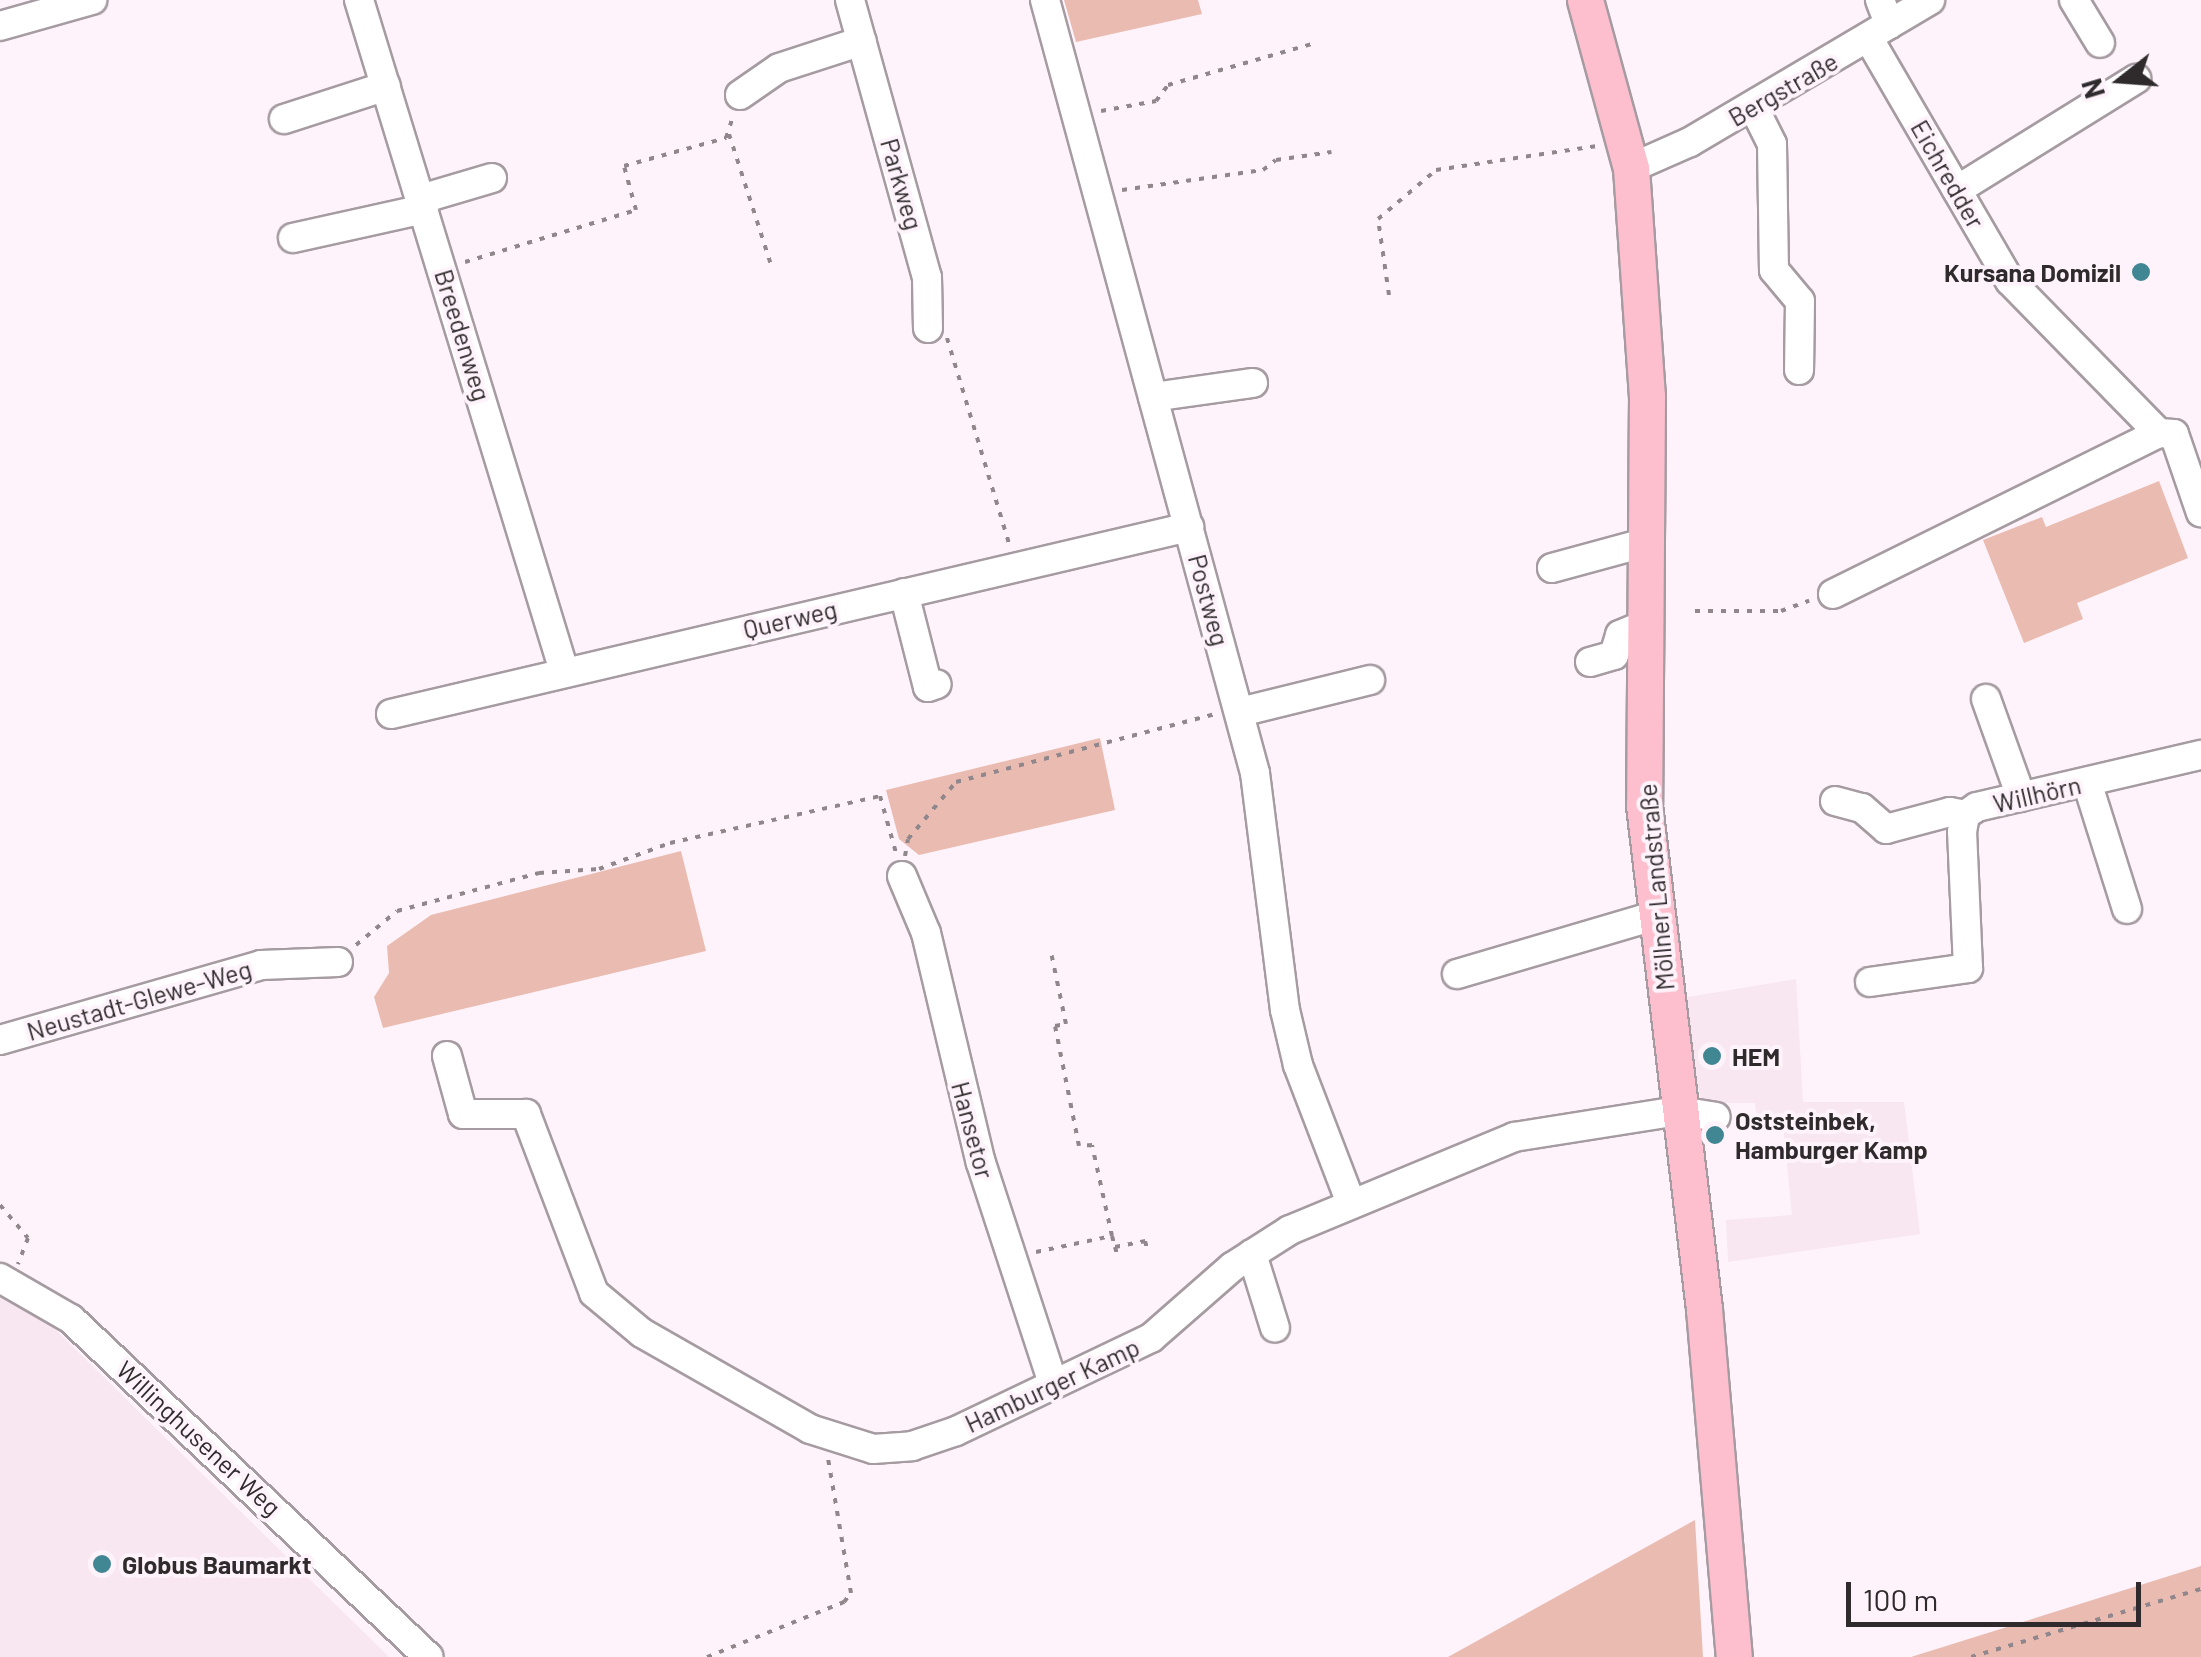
<!DOCTYPE html>
<html>
<head>
<meta charset="utf-8">
<style>
	body { margin:0 }
	#map { position:relative; width:2201px; height:1657px; overflow:hidden; background:#fef3fa; font-family:Barlow,sans-serif }
	div>[style] { position:absolute }
	.built>* { inset:0; background:#f8e6f1 }
	.green>* { inset:0; background:#eabbb1 }
	.path>* { height:4px; margin-top:-2px; transform-origin:0; background:repeating-linear-gradient(90deg,#8f878c 0 5px,transparent 0 13px) }
	.roads { filter:drop-shadow(2px 0 #a59ba1) drop-shadow(-2px 0 #a59ba1) drop-shadow(0 2px #a59ba1) drop-shadow(0 -2px #a59ba1) }
	.minor>* { height:28px; margin:-14px; padding:0 14px; transform-origin:14px; border-radius:14px; background:#fff }
	.major>* { height:35px; margin:-17.5px; padding:0 17.5px; transform-origin:17.5px; border-radius:17.5px; background:#fdbfcd }
	.dots>* { width:28px; height:28px; translate:-50% -50%; box-sizing:border-box; border:5px solid #fef3fa; border-radius:50% }
	span { translate:-50% -50%; white-space:nowrap; text-align:center; line-height:1.15; -webkit-text-stroke:8px #fef3fa; paint-order:stroke }
	.street-label { font-size:25px; color:#2f2b2d }
	.poi-label { font-size:25px; color:#2f2b2d; font-weight:700 }
	.right { translate:-100% -50%; text-align:right }
	.left { translate:0 -50%; text-align:left }
	.north { position:absolute; left:2071px; top:30px; width:100px; height:100px; -webkit-text-stroke:8px #fef3fa; paint-order:stroke; rotate:253deg; font-size:28px; font-weight:700; line-height:40px; text-align:center; color:#2f2b2d }
	.north::after { content:''; display:block; margin:auto; width:35px; height:45px; background:#2f2b2d; clip-path:polygon(50% 0,100% 100%,50% 72%,0 100%) }
	.scale { position:absolute; left:1846px; top:1582px; width:295px; height:45px; box-sizing:border-box; border:5px solid #2f2b2d; border-top:0; padding-left:12px; font-size:30px; line-height:35px; white-space:nowrap; color:#2f2b2d; -webkit-text-stroke:8px #fef3fa; paint-order:stroke }
</style>
</head>
<body>
<div id="map">
	<div class="built">
		<div style="clip-path:polygon(1796px 979px,1803px 1102px,1904px 1102px,1920px 1234px,1728px 1262px,1726px 1220px,1792px 1215px,1783px 1124px,1758px 1126px,1755px 1103px,1702px 1103px,1676px 999px)"></div>
		<div style="clip-path:polygon(0 1275px,132px 1405px,389px 1657px,0 1657px)"></div>
	</div>
	<div class="green">
		<div style="clip-path:polygon(1064px 0,1198px 0,1202px 14px,1076px 42px)"></div>
		<div style="clip-path:polygon(2159px 481px,2188px 558px,2077px 603px,2083px 619px,2024px 643px,1983px 540px,2042px 517px,2046px 527px)"></div>
		<div style="clip-path:polygon(1100px 738px,1115px 810px,919px 855px,899px 839px,886px 790px)"></div>
		<div style="clip-path:polygon(681px 851px,706px 951px,383px 1028px,374px 997px,389px 973px,387px 946px,431px 915px)"></div>
		<div style="clip-path:polygon(1695px 1520px,1703px 1657px,1448px 1657px)"></div>
		<div style="clip-path:polygon(2201px 1566px,2201px 1657px,1911px 1657px)"></div>
	</div>
	<div class="path">
		<div style="left:1101px;top:111px;width:56px;rotate:-10.3deg"></div>
		<div style="left:1156px;top:101px;width:20px;rotate:-53deg"></div>
		<div style="left:1168px;top:85px;width:150px;rotate:-15.9deg"></div>
		<div style="left:729px;top:134px;width:141px;rotate:72.2deg"></div>
		<div style="left:1122px;top:190px;width:142px;rotate:-8.1deg"></div>
		<div style="left:1263px;top:170px;width:16px;rotate:-38deg"></div>
		<div style="left:1276px;top:160px;width:56px;rotate:-8.3deg"></div>
		<div style="left:465px;top:262px;width:179px;rotate:-16.9deg"></div>
		<div style="left:636px;top:210px;width:46px;rotate:-105.3deg"></div>
		<div style="left:624px;top:166px;width:106px;rotate:-15.4deg"></div>
		<div style="left:726px;top:138px;width:20px;rotate:-72deg"></div>
		<div style="left:1389px;top:295px;width:77px;rotate:-98.2deg"></div>
		<div style="left:1378px;top:219px;width:76px;rotate:-40.2deg"></div>
		<div style="left:1436px;top:170px;width:163px;rotate:-8.5deg"></div>
		<div style="left:947px;top:338px;width:215px;rotate:73.2deg"></div>
		<div style="left:1695px;top:611px;width:86px"></div>
		<div style="left:1781px;top:611px;width:30px;rotate:-20deg"></div>
		<div style="left:905px;top:856px;width:17px;rotate:-80deg"></div>
		<div style="left:908px;top:839px;width:75px;rotate:-49.9deg"></div>
		<div style="left:956px;top:782px;width:269px;rotate:-14.7deg"></div>
		<div style="left:356px;top:945px;width:53px;rotate:-39.7deg"></div>
		<div style="left:397px;top:911px;width:147px;rotate:-15deg"></div>
		<div style="left:539px;top:873px;width:60px;rotate:-3.8deg"></div>
		<div style="left:599px;top:869px;width:76px;rotate:-20.1deg"></div>
		<div style="left:670px;top:843px;width:215px;rotate:-12.6deg"></div>
		<div style="left:880px;top:796px;width:59px;rotate:74.3deg"></div>
		<div style="left:0;top:1205px;width:43px;rotate:49.7deg"></div>
		<div style="left:28px;top:1238px;width:28px;rotate:111deg"></div>
		<div style="left:1112px;top:1236px;width:11px;rotate:75deg"></div>
		<div style="left:1115px;top:1247px;width:31px;rotate:-11deg"></div>
		<div style="left:1145px;top:1241px;width:11px;rotate:75deg"></div>
		<div style="left:1115px;top:1247px;width:11px;rotate:75deg"></div>
		<div style="left:1036px;top:1252px;width:78px;rotate:-11.9deg"></div>
		<div style="left:1112px;top:1236px;width:93px;rotate:-102.4deg"></div>
		<div style="left:1092px;top:1145px;width:13px;rotate:176deg"></div>
		<div style="left:1079px;top:1146px;width:122px;rotate:-101.3deg"></div>
		<div style="left:1055px;top:1026px;width:11px;rotate:-10deg"></div>
		<div style="left:1066px;top:1024px;width:74px;rotate:-101.8deg"></div>
		<div style="left:707px;top:1657px;width:148px;rotate:-21.9deg"></div>
		<div style="left:844px;top:1602px;width:11px;rotate:-52deg"></div>
		<div style="left:851px;top:1593px;width:136px;rotate:-99.7deg"></div>
		<div style="left:1971px;top:1657px;width:240px;rotate:-16.5deg"></div>
	</div>
	<div class="roads">
		<div class="minor">
			<div style="left:359px;top:0;width:702px;rotate:73.01deg"></div>
			<div style="left:850px;top:0;width:288px;rotate:74.5deg"></div>
			<div style="left:927px;top:277px;width:51px;rotate:88.9deg"></div>
			<div style="left:1045px;top:0;width:801px;rotate:74.8deg"></div>
			<div style="left:1255px;top:773px;width:239px;rotate:82.8deg"></div>
			<div style="left:1285px;top:1010px;width:57px;rotate:76.7deg"></div>
			<div style="left:1298px;top:1065px;width:148px;rotate:69deg"></div>
			<div style="left:1880px;top:0;width:26px;rotate:69deg"></div>
			<div style="left:2074px;top:0;width:50px;rotate:58.8deg"></div>
			<div style="left:0;top:26px;width:96px;rotate:-15.8deg"></div>
			<div style="left:1869px;top:39px;width:280px;rotate:59.8deg"></div>
			<div style="left:2010px;top:281px;width:213px;rotate:45.6deg"></div>
			<div style="left:2159px;top:433px;width:15px;rotate:4deg"></div>
			<div style="left:2174px;top:434px;width:83px;rotate:71.1deg"></div>
			<div style="left:740px;top:95px;width:47px;rotate:-34.7deg"></div>
			<div style="left:779px;top:68px;width:87px;rotate:-18deg"></div>
			<div style="left:1753px;top:106px;width:42px;rotate:63.4deg"></div>
			<div style="left:1772px;top:144px;width:126px;rotate:89.1deg"></div>
			<div style="left:1774px;top:270px;width:40px;rotate:50deg"></div>
			<div style="left:1800px;top:301px;width:69px;rotate:90.8deg"></div>
			<div style="left:284px;top:119px;width:107px;rotate:-17.9deg"></div>
			<div style="left:1631px;top:168px;width:64px;rotate:-23.8deg"></div>
			<div style="left:1690px;top:142px;width:279px;rotate:-30.6deg"></div>
			<div style="left:1957px;top:190px;width:211px;rotate:-31.8deg"></div>
			<div style="left:421px;top:199px;width:74px;rotate:-16.5deg"></div>
			<div style="left:293px;top:238px;width:134px;rotate:-12.5deg"></div>
			<div style="left:1153px;top:397px;width:101px;rotate:-8deg"></div>
			<div style="left:1552px;top:568px;width:99px;rotate:-15.2deg"></div>
			<div style="left:904px;top:593px;width:97px;rotate:75.7deg"></div>
			<div style="left:928px;top:687px;width:9px;rotate:-18deg"></div>
			<div style="left:1833px;top:594px;width:364px;rotate:-26.3deg"></div>
			<div style="left:1590px;top:662px;width:25px;rotate:-16deg"></div>
			<div style="left:1614px;top:655px;width:21px;rotate:-73deg"></div>
			<div style="left:1620px;top:635px;width:30px;rotate:-23deg"></div>
			<div style="left:1986px;top:699px;width:104px;rotate:70.3deg"></div>
			<div style="left:1240px;top:712px;width:134px;rotate:-13.8deg"></div>
			<div style="left:391px;top:714px;width:820px;rotate:-13.19deg"></div>
			<div style="left:2087px;top:782px;width:133px;rotate:72.5deg"></div>
			<div style="left:1835px;top:801px;width:28px;rotate:15deg"></div>
			<div style="left:1862px;top:808px;width:32px;rotate:41deg"></div>
			<div style="left:1886px;top:829px;width:66px;rotate:-14.9deg"></div>
			<div style="left:1950px;top:812px;width:15px;rotate:11deg"></div>
			<div style="left:902px;top:876px;width:62px;rotate:67.2deg"></div>
			<div style="left:926px;top:933px;width:236px;rotate:76.6deg"></div>
			<div style="left:981px;top:1163px;width:231px;rotate:71.9deg"></div>
			<div style="left:1457px;top:974px;width:209px;rotate:-16.4deg"></div>
			<div style="left:1870px;top:982px;width:99px;rotate:-8.1deg"></div>
			<div style="left:1968px;top:968px;width:136px;rotate:-92.5deg"></div>
			<div style="left:1962px;top:832px;width:17px;rotate:-80deg"></div>
			<div style="left:1965px;top:815px;width:14px;rotate:-34deg"></div>
			<div style="left:1977px;top:807px;width:230px;rotate:-13.1deg"></div>
			<div style="left:0;top:1040px;width:272px;rotate:-16deg"></div>
			<div style="left:261px;top:965px;width:77px;rotate:-2.2deg"></div>
			<div style="left:447px;top:1056px;width:60px;rotate:74.6deg"></div>
			<div style="left:463px;top:1114px;width:63px"></div>
			<div style="left:526px;top:1114px;width:191px;rotate:69.2deg"></div>
			<div style="left:594px;top:1293px;width:62px;rotate:39.8deg"></div>
			<div style="left:642px;top:1333px;width:193px;rotate:29.7deg"></div>
			<div style="left:810px;top:1429px;width:66px;rotate:17.6deg"></div>
			<div style="left:873px;top:1449px;width:39px;rotate:-4deg"></div>
			<div style="left:912px;top:1446px;width:46px;rotate:-18.8deg"></div>
			<div style="left:956px;top:1431px;width:216px;rotate:-25.5deg"></div>
			<div style="left:1151px;top:1338px;width:108px;rotate:-41.2deg"></div>
			<div style="left:1232px;top:1267px;width:69px;rotate:-32.5deg"></div>
			<div style="left:1290px;top:1230px;width:243px;rotate:-22.5deg"></div>
			<div style="left:1514px;top:1137px;width:167px;rotate:-9deg"></div>
			<div style="left:1679px;top:1111px;width:37px;rotate:9deg"></div>
			<div style="left:1252px;top:1254px;width:77px;rotate:72.7deg"></div>
			<div style="left:0;top:1278px;width:82px;rotate:30deg"></div>
			<div style="left:71px;top:1319px;width:492px;rotate:43.4deg"></div>
		</div>
		<div class="major">
			<div style="left:1585px;top:0;width:174px;rotate:74.7deg"></div>
			<div style="left:1631px;top:168px;width:229px;rotate:86deg"></div>
			<div style="left:1647px;top:396px;width:409px;rotate:90.4deg"></div>
			<div style="left:1644px;top:805px;width:508px;rotate:83.21deg"></div>
			<div style="left:1704px;top:1309px;width:349px;rotate:85.1deg"></div>
		</div>
	</div>
	<div class="dots">
		<div style="left:2141px;top:272px;background:#418693"></div>
		<div style="left:1712px;top:1056px;background:#418693"></div>
		<div style="left:1715px;top:1135px;background:#418693"></div>
		<div style="left:102px;top:1564px;background:#418693"></div>
	</div>
	<div class="street-label">
		<span style="left:1783px;top:89px;rotate:-30deg">Bergstraße</span>
		<span style="left:1948px;top:174px;rotate:60deg">Eichredder</span>
		<span style="left:902px;top:184px;rotate:74deg">Parkweg</span>
		<span style="left:463px;top:335px;rotate:73deg">Breedenweg</span>
		<span style="left:1209px;top:600px;rotate:75deg">Postweg</span>
		<span style="left:790px;top:619px;rotate:-13deg">Querweg</span>
		<span style="left:2037px;top:794px;rotate:-13deg">Willhörn</span>
		<span style="left:1656px;top:887px;rotate:-95deg">Möllner Landstraße</span>
		<span style="left:139px;top:1000px;rotate:-16deg">Neustadt-Glewe-Weg</span>
		<span style="left:973px;top:1130px;rotate:75deg">Hansetor</span>
		<span style="left:1052px;top:1385px;rotate:-25deg">Hamburger Kamp</span>
		<span style="left:199px;top:1438px;rotate:43deg">Willinghusener Weg</span>
	</div>
	<div class="poi-label">
		<span class="right" style="left:2121px;top:272px">Kursana Domizil</span>
		<span class="left" style="left:1732px;top:1056px">HEM</span>
		<span class="left" style="left:1735px;top:1135px">Oststeinbek,<br>Hamburger Kamp</span>
		<span class="left" style="left:122px;top:1564px">Globus Baumarkt</span>
	</div>
	<div class="north">N</div>
	<div class="scale">100 m</div>
</div>
</body>
</html>
